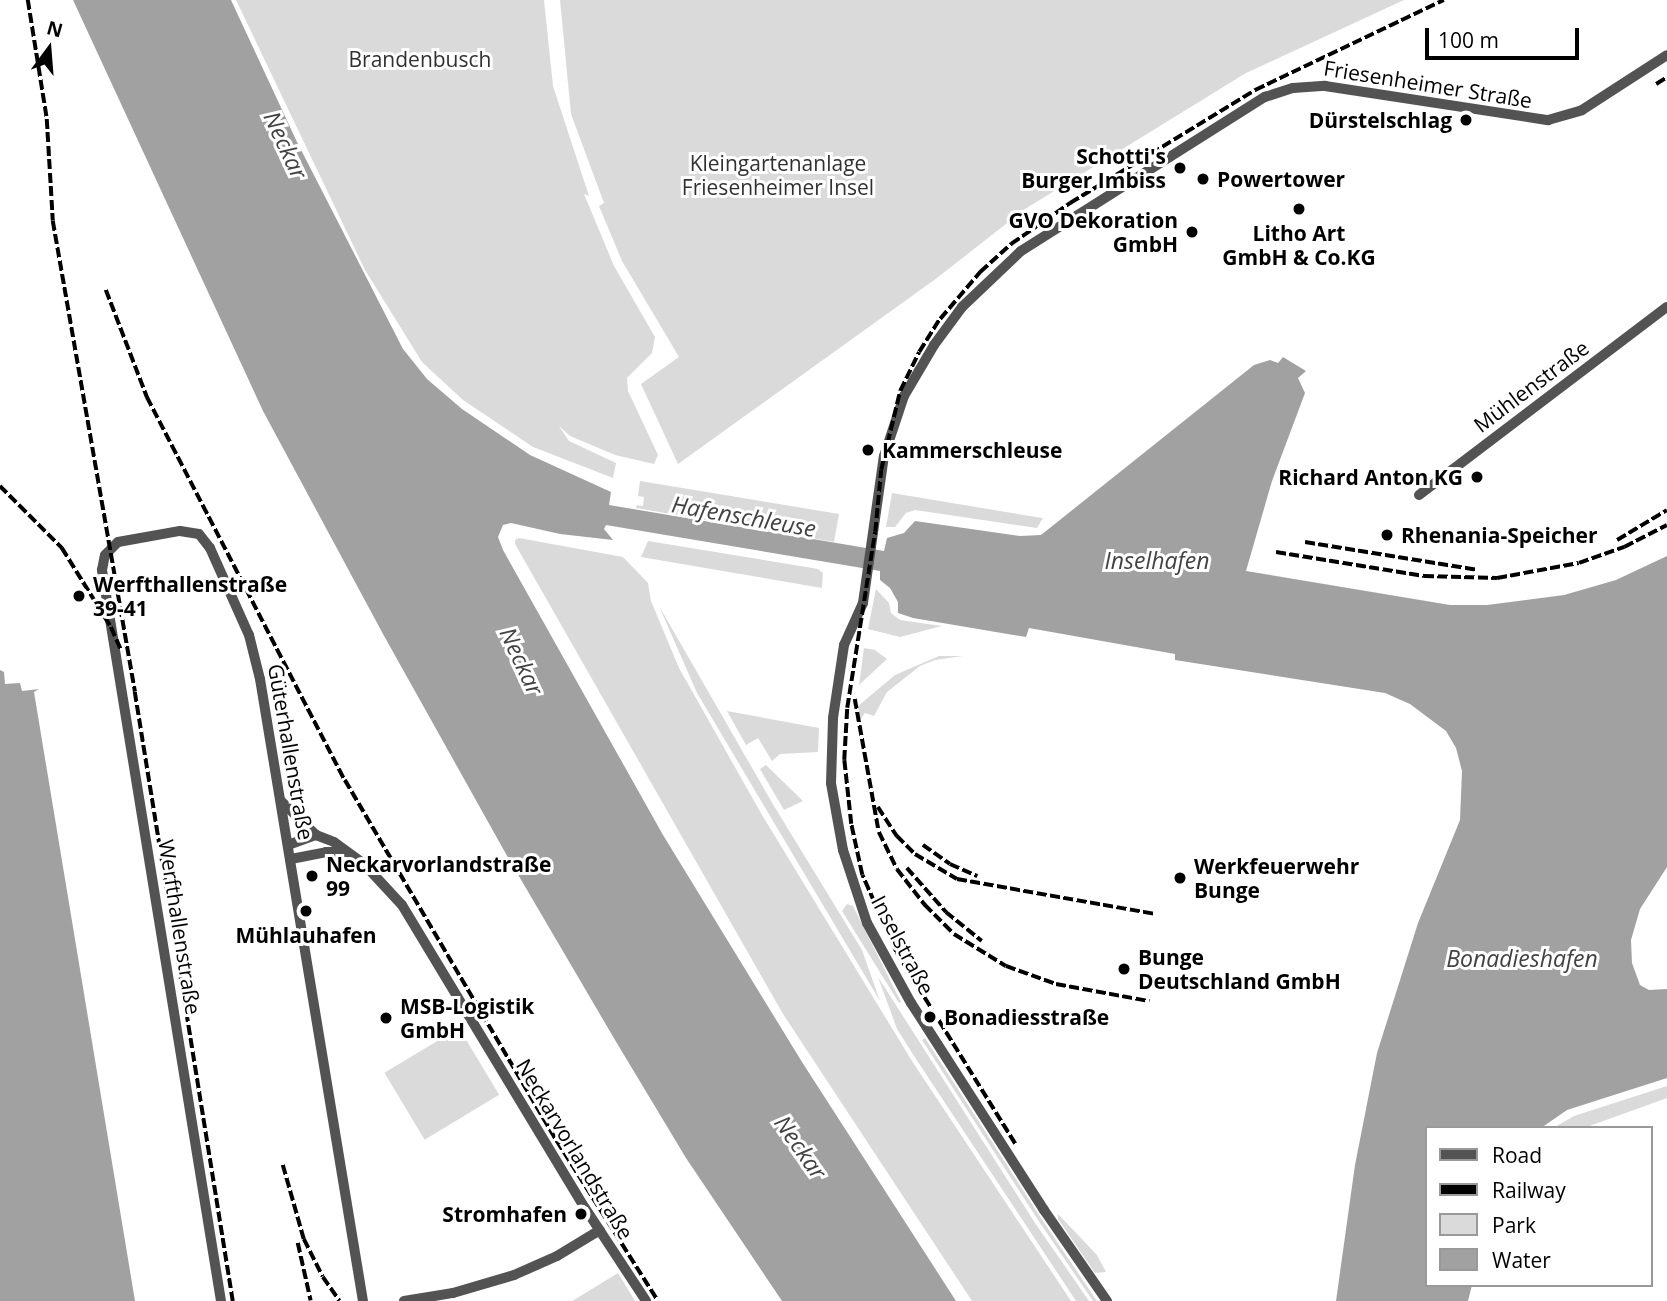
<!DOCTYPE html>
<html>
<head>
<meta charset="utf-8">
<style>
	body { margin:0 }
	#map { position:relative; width:1667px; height:1301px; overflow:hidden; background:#fff; font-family:"Open Sans",sans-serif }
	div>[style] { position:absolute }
	.green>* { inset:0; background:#dadada; transform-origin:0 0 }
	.water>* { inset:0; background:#a1a1a1 }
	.minor>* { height:10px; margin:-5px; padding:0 5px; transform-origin:5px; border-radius:5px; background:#535353 }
	.rail>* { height:3.5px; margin-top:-1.75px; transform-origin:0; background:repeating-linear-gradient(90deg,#000 0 10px,transparent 0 13.5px) }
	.dots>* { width:19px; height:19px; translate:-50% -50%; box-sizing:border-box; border:4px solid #fff; border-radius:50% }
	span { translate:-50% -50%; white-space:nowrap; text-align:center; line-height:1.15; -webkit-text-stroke:6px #fff; paint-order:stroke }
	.park-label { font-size:21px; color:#313131 }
	.street-label { font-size:21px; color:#000 }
	.poi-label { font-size:21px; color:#000; font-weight:700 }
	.right { translate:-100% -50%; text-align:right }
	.left { translate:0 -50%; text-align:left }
	.water-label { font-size:23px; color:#424242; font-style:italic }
	.legend { position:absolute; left:1425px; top:1126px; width:228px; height:161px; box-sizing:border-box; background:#fff; border:2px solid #999; margin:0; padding:9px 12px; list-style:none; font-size:21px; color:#000 }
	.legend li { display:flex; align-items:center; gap:14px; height:35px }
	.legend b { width:35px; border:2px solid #999 }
	.north { position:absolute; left:14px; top:14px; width:70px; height:70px; -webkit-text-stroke:5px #fff; paint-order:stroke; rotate:16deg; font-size:19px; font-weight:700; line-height:28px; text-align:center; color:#000 }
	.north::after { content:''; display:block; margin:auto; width:24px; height:32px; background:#000; clip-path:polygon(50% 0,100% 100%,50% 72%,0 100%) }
	.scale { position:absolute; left:1425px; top:28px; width:154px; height:32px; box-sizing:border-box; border:4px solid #000; border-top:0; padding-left:9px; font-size:21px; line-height:24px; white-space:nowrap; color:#000; -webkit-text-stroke:5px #fff; paint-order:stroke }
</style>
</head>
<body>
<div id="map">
	<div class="green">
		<div style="clip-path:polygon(236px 0,544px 0,553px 86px,589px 196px,584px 194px,614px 266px,655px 337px,652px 353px,627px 378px,628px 391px,658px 455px,654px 464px,615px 455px,570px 436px,559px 426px,569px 441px,616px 463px,613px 478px,533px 447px,463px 400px,422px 362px,365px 270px)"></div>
		<div style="clip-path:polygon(560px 0,1404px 0,1246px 73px,1025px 209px,937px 278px,678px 464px,641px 384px,679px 357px,622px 261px,599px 206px,604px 203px,571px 114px)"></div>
		<div style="clip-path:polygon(640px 481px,839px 514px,834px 542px,636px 508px,637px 505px,643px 506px,644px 497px,638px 496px)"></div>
		<div style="clip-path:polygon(892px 493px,1042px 518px,1043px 518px,1037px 528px,915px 510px,906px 513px,895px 527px,886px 527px)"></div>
		<div style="clip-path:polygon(519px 538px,623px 557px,648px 583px,651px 601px,679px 668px,762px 815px,912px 1061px,1071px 1301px,972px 1301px,783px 1014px,515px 544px,515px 540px)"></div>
		<div style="clip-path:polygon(648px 541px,818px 569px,823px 573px,822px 588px,641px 557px)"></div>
		<div style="clip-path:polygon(876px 589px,889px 603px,891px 613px,900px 620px,942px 626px,900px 637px,868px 629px)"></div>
		<div style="clip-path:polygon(659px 606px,774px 806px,862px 950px,880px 1001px,697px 693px)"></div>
		<div style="clip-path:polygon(864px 648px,875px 650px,887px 659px,859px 685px)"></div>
		<div style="clip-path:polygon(939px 656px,963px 656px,935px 660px,920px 666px,887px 692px,874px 716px,865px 713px,860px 720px,858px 706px,895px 675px)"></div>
		<div style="clip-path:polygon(727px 711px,819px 728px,818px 752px,780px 754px,772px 761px,758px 738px,746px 745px)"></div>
		<div style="clip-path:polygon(766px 765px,803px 801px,784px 810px,760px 769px)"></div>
		<div style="clip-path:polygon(847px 904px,853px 906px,901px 1002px,899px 1003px,842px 911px)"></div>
		<div style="clip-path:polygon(878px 977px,1035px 1223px,1089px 1301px,1076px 1301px,916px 1059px,897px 1029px)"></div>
		<div style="left:459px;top:1028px;width:78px;height:87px;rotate:59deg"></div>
		<div style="clip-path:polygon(925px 1038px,1041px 1218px,1097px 1301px,1093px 1301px,1038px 1220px,922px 1040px)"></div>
		<div style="clip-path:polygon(1667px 1086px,1667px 1098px,1584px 1128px,1553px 1128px,1574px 1116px)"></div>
		<div style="clip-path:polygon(1058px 1214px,1097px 1255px,1106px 1272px,1095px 1273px,1058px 1219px)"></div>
		<div style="clip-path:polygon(618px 1273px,635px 1301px,572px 1301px,574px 1300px)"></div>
	</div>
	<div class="water">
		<div style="clip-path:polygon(73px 0,231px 0,297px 142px,403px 349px,427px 379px,462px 409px,530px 455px,611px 492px,609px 505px,884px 551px,887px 538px,904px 533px,915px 521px,1020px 536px,1041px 535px,1254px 365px,1270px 360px,1278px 363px,1283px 357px,1306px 371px,1298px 378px,1305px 393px,1272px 481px,1246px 571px,1450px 605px,1487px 605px,1564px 595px,1616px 580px,1667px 556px,1667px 867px,1640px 909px,1631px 940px,1632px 963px,1640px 985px,1649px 990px,1667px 989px,1667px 1078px,1567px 1110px,1541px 1128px,1427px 1128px,1427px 1285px,1472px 1285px,1468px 1301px,1336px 1301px,1355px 1165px,1377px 1053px,1418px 923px,1460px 820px,1462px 771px,1456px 748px,1446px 731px,1410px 704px,1385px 693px,1175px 660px,1175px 654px,1029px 628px,1026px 637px,913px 618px,898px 613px,898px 602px,890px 588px,880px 580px,880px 571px,606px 525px,604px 529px,613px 540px,560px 534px,511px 523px,503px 525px,498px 537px,503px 550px,663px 835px,802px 1062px,956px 1301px,782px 1301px,686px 1158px,615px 1040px,506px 854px,383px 634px,263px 411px)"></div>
		<div style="clip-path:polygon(0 670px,4px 672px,5px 684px,20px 683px,22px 691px,39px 689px,34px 692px,135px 1301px,0 1301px)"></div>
	</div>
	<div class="minor">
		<div style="left:1419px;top:495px;width:311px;rotate:-37.2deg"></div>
		<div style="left:281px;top:801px;width:49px;rotate:44.2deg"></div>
		<div style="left:288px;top:845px;width:30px;rotate:-20deg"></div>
		<div style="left:316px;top:835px;width:19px;rotate:21deg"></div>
		<div style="left:334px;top:842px;width:37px;rotate:36deg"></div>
		<div style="left:364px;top:864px;width:56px;rotate:47.2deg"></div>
		<div style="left:402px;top:905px;width:354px;rotate:58.9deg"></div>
		<div style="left:585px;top:1208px;width:111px;rotate:56.7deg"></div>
		<div style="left:291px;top:859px;width:36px;rotate:-11deg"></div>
		<div style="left:326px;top:852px;width:19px"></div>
		<div style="left:221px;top:1301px;width:741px;rotate:-99.25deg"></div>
		<div style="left:102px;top:570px;width:15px;rotate:-79deg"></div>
		<div style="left:105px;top:555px;width:18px;rotate:-45deg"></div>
		<div style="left:118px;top:542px;width:63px;rotate:-10.1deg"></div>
		<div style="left:180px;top:531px;width:19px;rotate:9deg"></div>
		<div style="left:199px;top:534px;width:18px;rotate:52deg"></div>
		<div style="left:210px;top:548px;width:95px;rotate:65.9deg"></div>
		<div style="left:249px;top:635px;width:45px;rotate:76deg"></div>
		<div style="left:260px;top:679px;width:630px;rotate:80.6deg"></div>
		<div style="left:404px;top:1301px;width:50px;rotate:-9.3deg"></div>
		<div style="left:453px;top:1293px;width:64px;rotate:-16.4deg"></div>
		<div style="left:514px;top:1275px;width:47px;rotate:-23.8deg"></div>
		<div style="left:557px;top:1256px;width:50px;rotate:-31.2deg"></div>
		<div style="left:1107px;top:1301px;width:111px;rotate:-124.7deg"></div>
		<div style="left:1044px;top:1210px;width:246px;rotate:-122.7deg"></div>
		<div style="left:911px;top:1003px;width:91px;rotate:-118.8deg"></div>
		<div style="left:867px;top:923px;width:77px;rotate:-108.2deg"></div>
		<div style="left:843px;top:850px;width:68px;rotate:-100.2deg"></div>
		<div style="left:831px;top:783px;width:65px;rotate:-88.2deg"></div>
		<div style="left:833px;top:718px;width:74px;rotate:-81.4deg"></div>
		<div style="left:844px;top:645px;width:46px;rotate:-65.7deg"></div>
		<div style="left:863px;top:603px;width:148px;rotate:-81.9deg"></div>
		<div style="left:884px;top:456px;width:63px;rotate:-71.6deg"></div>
		<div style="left:904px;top:396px;width:59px;rotate:-59.5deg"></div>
		<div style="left:934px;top:345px;width:47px;rotate:-53.6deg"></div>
		<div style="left:962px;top:307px;width:81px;rotate:-43.5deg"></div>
		<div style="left:1021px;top:251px;width:289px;rotate:-32.3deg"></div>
		<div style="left:1265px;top:97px;width:29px;rotate:-18deg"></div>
		<div style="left:1293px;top:88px;width:32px;rotate:-4deg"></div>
		<div style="left:1325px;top:86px;width:226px;rotate:8.7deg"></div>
		<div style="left:1548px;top:120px;width:35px;rotate:-16deg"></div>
		<div style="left:1582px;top:110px;width:101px;rotate:-32.9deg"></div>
	</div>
	<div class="rail">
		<div style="left:28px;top:0;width:121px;rotate:80.9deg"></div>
		<div style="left:47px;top:119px;width:102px;rotate:86.6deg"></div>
		<div style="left:53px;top:221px;width:478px;rotate:80.1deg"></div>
		<div style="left:135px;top:692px;width:617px;rotate:80.86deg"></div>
		<div style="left:1656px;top:84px;width:13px;rotate:-32deg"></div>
		<div style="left:106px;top:290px;width:115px;rotate:69deg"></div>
		<div style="left:147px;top:397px;width:431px;rotate:62.7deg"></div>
		<div style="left:345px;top:780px;width:419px;rotate:59.6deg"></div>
		<div style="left:557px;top:1141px;width:189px;rotate:57.7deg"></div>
		<div style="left:0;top:486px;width:88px;rotate:45deg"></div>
		<div style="left:62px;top:548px;width:93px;rotate:58.2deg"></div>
		<div style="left:111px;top:627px;width:27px;rotate:66deg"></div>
		<div style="left:1617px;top:540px;width:58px;rotate:-31deg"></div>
		<div style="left:1305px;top:542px;width:174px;rotate:9.2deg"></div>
		<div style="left:1276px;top:552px;width:150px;rotate:9.2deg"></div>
		<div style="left:1424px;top:576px;width:73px;rotate:1.6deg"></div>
		<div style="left:1497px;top:578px;width:83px;rotate:-10.4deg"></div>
		<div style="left:1579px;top:563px;width:48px;rotate:-19.6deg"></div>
		<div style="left:1624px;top:547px;width:48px;rotate:-27.1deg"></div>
		<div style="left:855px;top:699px;width:135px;rotate:79.8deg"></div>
		<div style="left:879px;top:832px;width:41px;rotate:64.1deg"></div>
		<div style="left:897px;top:869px;width:46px;rotate:52.1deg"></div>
		<div style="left:925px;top:905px;width:41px;rotate:45deg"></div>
		<div style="left:954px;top:934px;width:61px;rotate:31.6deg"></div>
		<div style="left:1006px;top:966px;width:53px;rotate:19.8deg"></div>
		<div style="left:1056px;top:984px;width:95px;rotate:10.4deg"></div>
		<div style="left:878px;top:807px;width:35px;rotate:57deg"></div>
		<div style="left:897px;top:836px;width:25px;rotate:45deg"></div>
		<div style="left:915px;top:854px;width:49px;rotate:30.8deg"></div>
		<div style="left:957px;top:879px;width:201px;rotate:10deg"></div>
		<div style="left:923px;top:845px;width:33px;rotate:35deg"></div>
		<div style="left:950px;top:864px;width:30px;rotate:24deg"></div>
		<div style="left:907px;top:868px;width:59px;rotate:48.4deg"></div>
		<div style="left:946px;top:912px;width:46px;rotate:38.9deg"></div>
		<div style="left:1015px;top:1144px;width:226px;rotate:-121.8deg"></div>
		<div style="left:896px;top:952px;width:84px;rotate:-113.8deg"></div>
		<div style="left:862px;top:875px;width:52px;rotate:-102.2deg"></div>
		<div style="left:851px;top:824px;width:64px;rotate:-96.2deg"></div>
		<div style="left:844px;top:760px;width:52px;rotate:-86.7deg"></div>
		<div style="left:847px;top:708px;width:178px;rotate:-81deg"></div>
		<div style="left:875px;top:532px;width:62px;rotate:-84.5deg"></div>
		<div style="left:881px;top:470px;width:81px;rotate:-76.5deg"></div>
		<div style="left:900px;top:391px;width:43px;rotate:-64deg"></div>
		<div style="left:919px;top:352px;width:39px;rotate:-58deg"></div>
		<div style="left:940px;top:319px;width:62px;rotate:-49.6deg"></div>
		<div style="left:980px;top:272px;width:42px;rotate:-42.1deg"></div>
		<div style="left:1011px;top:244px;width:72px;rotate:-34.8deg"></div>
		<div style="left:1070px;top:203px;width:217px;rotate:-31.4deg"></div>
		<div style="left:1255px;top:90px;width:209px;rotate:-25.5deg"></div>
		<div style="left:283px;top:1165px;width:77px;rotate:74.2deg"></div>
		<div style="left:304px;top:1239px;width:42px;rotate:63.4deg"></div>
		<div style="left:323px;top:1277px;width:29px;rotate:55deg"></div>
		<div style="left:298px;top:1243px;width:59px;rotate:77.4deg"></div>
	</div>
	<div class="dots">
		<div style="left:1466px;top:120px;background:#000"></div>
		<div style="left:1180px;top:168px;background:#000"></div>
		<div style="left:1203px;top:179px;background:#000"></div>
		<div style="left:1299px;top:209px;background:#000"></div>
		<div style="left:1192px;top:232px;background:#000"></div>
		<div style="left:868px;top:450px;background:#000"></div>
		<div style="left:1477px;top:477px;background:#000"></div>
		<div style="left:1387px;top:535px;background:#000"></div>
		<div style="left:79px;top:596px;background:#000"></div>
		<div style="left:312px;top:876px;background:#000"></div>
		<div style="left:1180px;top:878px;background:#000"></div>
		<div style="left:306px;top:911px;background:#000"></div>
		<div style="left:1124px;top:969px;background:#000"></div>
		<div style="left:930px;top:1017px;background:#000"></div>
		<div style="left:386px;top:1018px;background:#000"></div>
		<div style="left:581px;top:1214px;background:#000"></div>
	</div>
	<div class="park-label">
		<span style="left:420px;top:59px">Brandenbusch</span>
		<span style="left:778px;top:175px">Kleingartenanlage<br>Friesenheimer Insel</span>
	</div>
	<div class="street-label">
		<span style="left:1428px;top:84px;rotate:9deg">Friesenheimer Straße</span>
		<span style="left:1531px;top:386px;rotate:-37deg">Mühlenstraße</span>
		<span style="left:291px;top:752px;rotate:80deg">Güterhallenstraße</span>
		<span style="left:180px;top:927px;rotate:81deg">Werfthallenstraße</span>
		<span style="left:903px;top:945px;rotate:62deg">Inselstraße</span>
		<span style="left:575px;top:1149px;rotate:59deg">Neckarvorlandstraße</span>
	</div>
	<div class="poi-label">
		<span class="right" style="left:1452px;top:120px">Dürstelschlag</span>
		<span class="right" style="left:1166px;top:168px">Schotti's<br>Burger Imbiss</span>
		<span class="left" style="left:1217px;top:179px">Powertower</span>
		<span class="right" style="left:1178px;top:232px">GVO Dekoration<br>GmbH</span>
		<span style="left:1299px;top:245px">Litho Art<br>GmbH &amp; Co.KG</span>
		<span class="left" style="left:882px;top:450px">Kammerschleuse</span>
		<span class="right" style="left:1463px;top:477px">Richard Anton KG</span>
		<span class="left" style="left:1401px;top:535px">Rhenania-Speicher</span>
		<span class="left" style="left:93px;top:596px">Werfthallenstraße<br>39-41</span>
		<span class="left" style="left:326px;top:876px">Neckarvorlandstraße<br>99</span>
		<span class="left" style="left:1194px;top:878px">Werkfeuerwehr<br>Bunge</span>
		<span style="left:306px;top:935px">Mühlauhafen</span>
		<span class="left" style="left:1138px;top:969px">Bunge<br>Deutschland GmbH</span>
		<span class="left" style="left:400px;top:1018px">MSB-Logistik<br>GmbH</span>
		<span class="left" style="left:944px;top:1017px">Bonadiesstraße</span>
		<span class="right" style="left:567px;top:1214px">Stromhafen</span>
	</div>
	<div class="water-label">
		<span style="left:286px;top:145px;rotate:65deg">Neckar</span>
		<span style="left:744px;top:516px;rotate:10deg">Hafenschleuse</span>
		<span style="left:1157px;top:560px">Inselhafen</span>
		<span style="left:522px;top:661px;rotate:65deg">Neckar</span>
		<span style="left:1522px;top:958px">Bonadieshafen</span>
		<span style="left:801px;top:1147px;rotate:55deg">Neckar</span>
	</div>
	<ul class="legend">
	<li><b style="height:9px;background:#535353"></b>Road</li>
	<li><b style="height:9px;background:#000"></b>Railway</li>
	<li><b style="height:19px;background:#dadada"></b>Park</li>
	<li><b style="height:19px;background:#a1a1a1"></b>Water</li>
	</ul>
	<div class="north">N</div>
	<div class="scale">100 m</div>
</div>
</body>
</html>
